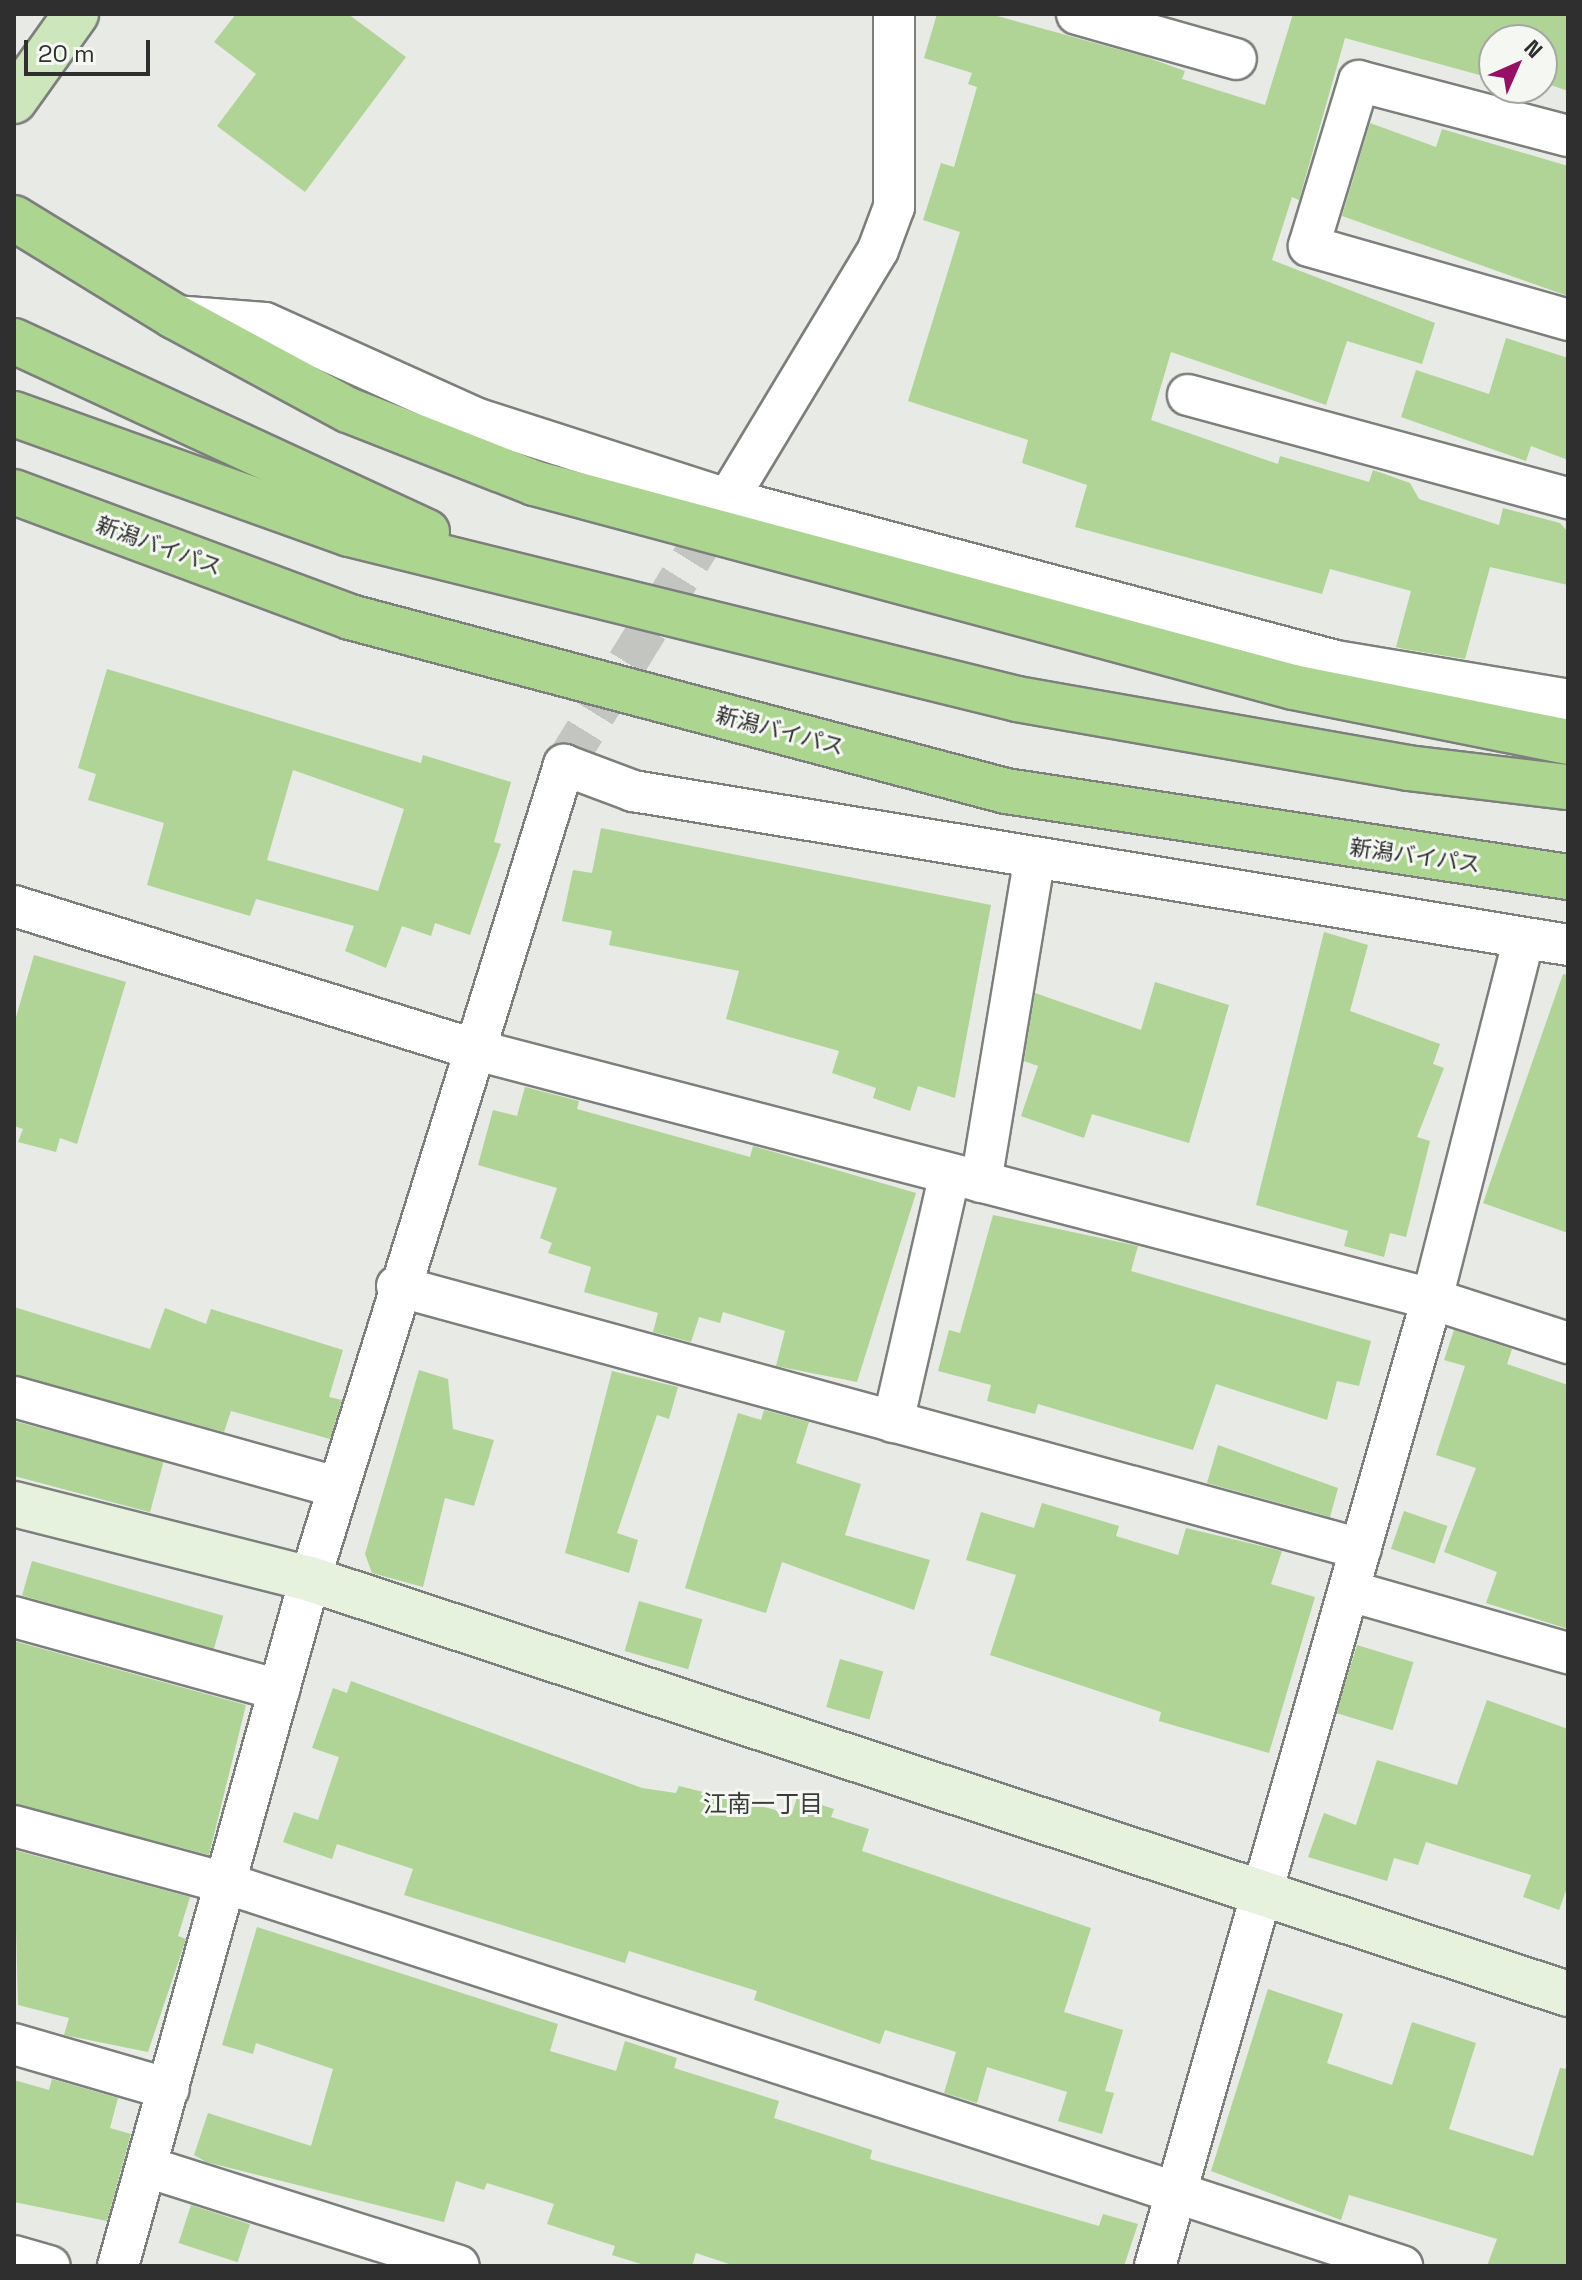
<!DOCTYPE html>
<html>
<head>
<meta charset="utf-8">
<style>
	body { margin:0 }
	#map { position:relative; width:1582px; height:2280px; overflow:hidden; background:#e7eae5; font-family:"Space Grotesk","Noto Sans JP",sans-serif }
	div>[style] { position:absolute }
	.building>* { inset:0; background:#afd496; transform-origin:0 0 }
	.street-tunnel>* { height:40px; margin-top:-20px; transform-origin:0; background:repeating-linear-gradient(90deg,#c2c5c0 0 40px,transparent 0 60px) }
	.roads { filter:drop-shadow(2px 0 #7c7f7b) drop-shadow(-2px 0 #7c7f7b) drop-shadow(0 2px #7c7f7b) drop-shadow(0 -2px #7c7f7b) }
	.street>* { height:40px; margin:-20px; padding:0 20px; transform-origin:20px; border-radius:20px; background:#fff }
	.secondary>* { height:44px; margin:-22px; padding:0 22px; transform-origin:22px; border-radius:22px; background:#e6f2dd }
	.primary>* { height:44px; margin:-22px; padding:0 22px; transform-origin:22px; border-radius:22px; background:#cde6bc }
	.highway>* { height:44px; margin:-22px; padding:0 22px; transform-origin:22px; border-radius:22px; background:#acd58f }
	span { translate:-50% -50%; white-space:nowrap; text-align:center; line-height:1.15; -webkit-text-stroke:6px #f4f7f2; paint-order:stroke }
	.street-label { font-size:22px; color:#2e2f2e }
	.neighbourhood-label { font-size:24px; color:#3a3c38 }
	.frame { position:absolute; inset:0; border:16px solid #2e2f2e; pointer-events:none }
	.north { position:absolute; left:1478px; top:24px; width:80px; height:80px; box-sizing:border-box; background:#f4f7f2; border:2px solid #a5a7a4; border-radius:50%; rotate:45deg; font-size:22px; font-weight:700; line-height:32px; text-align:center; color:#2e2f2e }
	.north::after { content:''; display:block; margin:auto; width:28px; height:36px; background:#960f65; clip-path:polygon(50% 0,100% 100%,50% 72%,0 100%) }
	.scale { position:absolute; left:24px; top:40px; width:126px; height:36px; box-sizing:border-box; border:4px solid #2e2f2e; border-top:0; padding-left:10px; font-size:24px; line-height:28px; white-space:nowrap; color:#2e2f2e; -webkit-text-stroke:6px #f4f7f2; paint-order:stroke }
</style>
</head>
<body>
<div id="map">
	<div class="building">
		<div style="clip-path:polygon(236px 14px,348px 14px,406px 57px,305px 192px,217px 126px,256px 74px,214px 42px)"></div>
		<div style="clip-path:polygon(937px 14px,990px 14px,1146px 57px,1185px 71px,1182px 79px,1265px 105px,1293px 14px,1568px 14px,1568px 91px,1542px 82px,1542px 40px,1494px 40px,1494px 79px,1345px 38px,1299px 200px,1292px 197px,1272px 260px,1435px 323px,1422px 364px,1347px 341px,1326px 405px,1171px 352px,1151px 420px,1278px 464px,1280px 456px,1369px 482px,1373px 470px,1410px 483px,1419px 499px,1499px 525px,1503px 508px,1560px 523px,1568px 532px,1568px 585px,1490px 567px,1465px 659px,1404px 649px,1396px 647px,1411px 591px,1330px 569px,1322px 594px,1075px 527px,1087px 485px,1022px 463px,1028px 440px,908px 401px,960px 232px,923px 220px,941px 163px,954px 167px,977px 87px,968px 84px,972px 73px,924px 58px)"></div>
		<div style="clip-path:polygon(1370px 123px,1436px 147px,1442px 129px,1568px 166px,1568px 296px,1342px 216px)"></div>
		<div style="clip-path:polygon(1506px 338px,1568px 358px,1568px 460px,1531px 446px,1526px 461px,1401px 417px,1416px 370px,1489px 394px)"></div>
		<div style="clip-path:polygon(evenodd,107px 669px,421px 763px,423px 755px,511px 782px,494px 842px,501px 844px,470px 935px,435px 923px,431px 936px,402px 926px,386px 968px,345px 951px,354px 926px,256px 899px,250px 916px,147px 885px,164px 823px,88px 800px,96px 774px,78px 768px,107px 669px,293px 770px,404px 809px,378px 891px,267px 860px,293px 770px)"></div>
		<div style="clip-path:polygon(601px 828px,991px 905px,955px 1098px,918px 1086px,910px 1111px,873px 1098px,876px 1088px,832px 1073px,839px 1051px,726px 1019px,739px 971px,609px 945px,612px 931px,562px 921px,573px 870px,592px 873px)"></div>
		<div style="clip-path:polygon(1324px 932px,1368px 945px,1350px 1011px,1440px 1044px,1433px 1064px,1444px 1068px,1417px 1137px,1430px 1141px,1406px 1237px,1390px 1233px,1384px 1257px,1344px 1246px,1348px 1231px,1256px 1205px)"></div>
		<div style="clip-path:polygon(34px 955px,126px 982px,77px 1144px,60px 1138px,56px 1152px,18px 1142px,23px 1129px,14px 1126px,14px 1024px)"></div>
		<div style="clip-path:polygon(1563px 974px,1568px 975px,1568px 1233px,1483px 1203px)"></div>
		<div style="clip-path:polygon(1155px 982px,1229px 1005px,1189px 1143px,1092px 1114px,1084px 1138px,1021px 1116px,1038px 1066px,1024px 1061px,1035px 993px,1141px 1030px)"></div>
		<div style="clip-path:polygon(525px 1087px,579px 1101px,577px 1109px,750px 1157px,753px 1146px,916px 1193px,857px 1382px,776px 1366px,785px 1331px,723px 1312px,720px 1323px,699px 1317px,691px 1342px,653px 1332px,658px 1313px,584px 1292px,591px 1267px,548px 1253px,552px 1243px,540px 1238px,557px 1188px,478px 1165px,493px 1110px,517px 1116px)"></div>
		<div style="clip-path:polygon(993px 1215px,1138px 1246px,1131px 1271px,1371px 1341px,1359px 1386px,1337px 1381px,1327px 1420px,1216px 1384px,1193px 1450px,1038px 1404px,1035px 1414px,987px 1401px,991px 1385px,938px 1371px,949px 1330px,960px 1333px)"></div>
		<div style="clip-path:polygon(14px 1307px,150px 1349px,165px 1308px,206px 1324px,211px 1309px,343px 1350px,329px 1397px,342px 1400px,330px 1439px,231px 1411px,224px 1432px,14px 1375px)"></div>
		<div style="clip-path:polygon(1454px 1330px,1512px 1349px,1507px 1364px,1568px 1385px,1568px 1629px,1486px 1603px,1497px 1572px,1444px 1552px,1476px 1468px,1436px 1455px,1465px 1366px,1444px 1360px)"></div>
		<div style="clip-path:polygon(419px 1370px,448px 1379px,453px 1429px,494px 1440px,474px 1506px,445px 1498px,423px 1587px,372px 1573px,365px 1554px)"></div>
		<div style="clip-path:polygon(612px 1371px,678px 1387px,669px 1419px,657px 1415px,617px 1533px,638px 1540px,629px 1573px,565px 1553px)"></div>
		<div style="clip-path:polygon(764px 1410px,809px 1422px,796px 1463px,861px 1484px,845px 1535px,930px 1560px,914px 1610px,782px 1562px,766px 1613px,685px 1588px,738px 1413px,761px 1420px)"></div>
		<div style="left:14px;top:1421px;width:155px;height:53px;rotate:15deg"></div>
		<div style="clip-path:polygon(1218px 1445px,1338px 1488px,1330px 1517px,1207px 1483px)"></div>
		<div style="clip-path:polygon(1042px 1503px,1119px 1526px,1116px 1536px,1178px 1555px,1186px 1528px,1282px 1551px,1271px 1584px,1315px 1597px,1269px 1753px,1159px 1721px,1161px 1712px,990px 1655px,1016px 1575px,966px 1560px,981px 1512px,1034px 1528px)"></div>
		<div style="left:1404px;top:1511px;width:46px;height:40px;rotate:19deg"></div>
		<div style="left:32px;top:1561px;width:199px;height:36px;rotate:16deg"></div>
		<div style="left:639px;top:1601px;width:66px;height:52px;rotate:16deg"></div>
		<div style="clip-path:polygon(14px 1641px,246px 1705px,209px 1855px,14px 1804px)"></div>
		<div style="left:1357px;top:1645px;width:59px;height:71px;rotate:17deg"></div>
		<div style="left:840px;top:1659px;width:45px;height:50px;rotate:16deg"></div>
		<div style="clip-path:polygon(351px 1681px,642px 1788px,676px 1793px,679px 1786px,792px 1814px,797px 1797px,834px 1809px,831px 1817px,869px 1829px,862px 1851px,1091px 1928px,1064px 2012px,1123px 2030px,1105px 2091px,1114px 2093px,1102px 2134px,1058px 2121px,1067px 2092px,987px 2067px,977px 2103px,944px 2093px,956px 2052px,885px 2030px,880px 2044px,754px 2000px,757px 1991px,629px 1951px,625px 1963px,404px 1895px,413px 1869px,337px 1844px,332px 1859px,283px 1842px,294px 1812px,318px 1820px,339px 1757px,312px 1748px,333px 1688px,347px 1693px)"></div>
		<div style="clip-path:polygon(1487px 1700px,1568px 1729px,1568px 1885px,1559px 1910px,1523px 1897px,1531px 1875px,1426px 1842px,1418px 1865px,1394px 1858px,1387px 1881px,1308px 1857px,1324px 1813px,1356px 1825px,1377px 1760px,1457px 1785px)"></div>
		<div style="clip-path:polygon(14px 1850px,190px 1897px,178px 1936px,186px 1939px,148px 2052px,64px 2035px,69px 2018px,18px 2005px)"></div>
		<div style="clip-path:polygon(257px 1927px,558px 2024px,550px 2051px,616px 2071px,625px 2041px,677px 2058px,674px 2068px,779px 2101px,774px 2118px,872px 2150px,870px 2159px,1099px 2226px,1103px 2214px,1138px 2224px,1124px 2266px,735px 2266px,696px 2253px,692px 2266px,647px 2266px,612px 2255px,615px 2246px,547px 2224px,554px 2204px,487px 2183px,484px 2190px,456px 2181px,444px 2222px,206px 2162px,194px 2155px,208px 2113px,311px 2146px,333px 2069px,256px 2043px,253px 2054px,222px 2045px)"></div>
		<div style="clip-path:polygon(1268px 1989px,1343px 2014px,1327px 2063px,1392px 2085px,1412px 2022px,1476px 2043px,1449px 2129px,1533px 2156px,1560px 2068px,1568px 2069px,1568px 2266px,1487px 2266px,1497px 2239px,1349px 2195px,1341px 2220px,1211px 2171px)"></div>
		<div style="clip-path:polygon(52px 2079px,118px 2098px,110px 2128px,131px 2134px,107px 2221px,14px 2202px,14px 2080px,49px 2090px)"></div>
		<div style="left:191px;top:2205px;width:62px;height:40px;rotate:18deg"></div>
	</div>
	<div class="street-tunnel">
		<div style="left:564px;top:765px;width:297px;rotate:-58.3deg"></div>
	</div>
	<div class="roads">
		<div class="street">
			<div style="left:1077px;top:14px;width:165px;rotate:15.8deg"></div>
			<div style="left:1568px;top:136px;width:216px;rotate:-165.3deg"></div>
			<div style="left:1359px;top:81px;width:172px;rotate:106.9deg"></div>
			<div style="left:1309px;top:246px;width:269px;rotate:15.9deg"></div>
			<div style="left:174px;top:316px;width:91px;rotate:4.4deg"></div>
			<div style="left:265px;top:323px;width:234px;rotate:24.3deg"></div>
			<div style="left:478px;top:419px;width:262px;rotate:17.8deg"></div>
			<div style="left:727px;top:499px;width:630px;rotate:14.9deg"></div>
			<div style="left:1336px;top:661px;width:235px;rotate:9.5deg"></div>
			<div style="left:1188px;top:395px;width:394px;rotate:15.2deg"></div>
			<div style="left:720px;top:512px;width:306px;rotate:-58.9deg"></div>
			<div style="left:878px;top:250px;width:46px;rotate:-69.6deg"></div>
			<div style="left:894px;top:207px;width:193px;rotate:-90deg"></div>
			<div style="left:14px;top:906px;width:484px;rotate:17.3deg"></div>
			<div style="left:476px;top:1050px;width:988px;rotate:14.6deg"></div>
			<div style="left:1432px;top:1299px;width:143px;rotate:17.9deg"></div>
			<div style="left:981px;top:1182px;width:325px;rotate:-80.6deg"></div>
			<div style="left:397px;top:1286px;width:999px;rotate:15.26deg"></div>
			<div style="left:14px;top:1397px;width:335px;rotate:15.6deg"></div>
			<div style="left:893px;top:1422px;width:254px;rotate:-77.1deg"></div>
			<div style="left:1350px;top:1591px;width:227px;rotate:15.9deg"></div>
			<div style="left:14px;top:1617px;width:275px;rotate:15.4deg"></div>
			<div style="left:14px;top:1826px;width:219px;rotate:15.1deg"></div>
			<div style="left:225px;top:1883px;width:1238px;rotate:18.03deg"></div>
			<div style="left:14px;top:2044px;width:161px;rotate:16.2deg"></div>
			<div style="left:147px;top:2167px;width:327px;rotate:17.6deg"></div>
			<div style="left:14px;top:2256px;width:37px;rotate:16deg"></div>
			<div style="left:118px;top:2266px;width:713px;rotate:-74.39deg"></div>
			<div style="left:310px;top:1579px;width:853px;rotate:-72.67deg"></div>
			<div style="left:564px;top:765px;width:74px;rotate:20.6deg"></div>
			<div style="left:633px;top:791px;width:948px;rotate:9.35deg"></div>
			<div style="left:1155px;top:2266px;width:1006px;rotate:-74.02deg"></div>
			<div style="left:1432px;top:1299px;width:367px;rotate:-75.7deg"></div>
		</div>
		<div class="secondary">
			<div style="left:14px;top:1504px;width:305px;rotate:14.2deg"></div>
			<div style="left:310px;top:1579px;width:1325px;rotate:18.26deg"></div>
		</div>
		<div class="primary">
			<div style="left:14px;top:101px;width:107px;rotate:-54.5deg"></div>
		</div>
		<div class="highway">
			<div style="left:14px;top:218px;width:188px;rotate:31.5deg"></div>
			<div style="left:174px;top:316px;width:198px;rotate:28.4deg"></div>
			<div style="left:348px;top:410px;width:200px;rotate:21.4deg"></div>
			<div style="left:534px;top:483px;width:786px;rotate:15.04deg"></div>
			<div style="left:1293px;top:687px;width:280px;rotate:11.3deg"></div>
			<div style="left:14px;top:341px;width:455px;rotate:24.8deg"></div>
			<div style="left:14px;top:414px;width:356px;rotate:19.7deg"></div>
			<div style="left:349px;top:534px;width:688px;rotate:13.87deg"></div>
			<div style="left:1017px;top:699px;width:397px;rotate:10deg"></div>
			<div style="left:1408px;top:768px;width:161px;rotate:6.8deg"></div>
			<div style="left:14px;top:492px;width:358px;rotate:20.4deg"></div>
			<div style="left:350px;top:617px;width:679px;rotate:14.86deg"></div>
			<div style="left:1006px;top:791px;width:569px;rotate:8.7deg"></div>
		</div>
	</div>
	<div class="street-label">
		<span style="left:159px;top:546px;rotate:20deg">新潟バイパス</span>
		<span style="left:780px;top:731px;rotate:15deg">新潟バイパス</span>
		<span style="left:1415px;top:856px;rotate:8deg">新潟バイパス</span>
	</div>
	<div class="neighbourhood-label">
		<span style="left:763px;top:1804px">江南一丁目</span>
	</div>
	<div class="frame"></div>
	<div class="north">N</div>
	<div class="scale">20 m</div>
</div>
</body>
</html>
